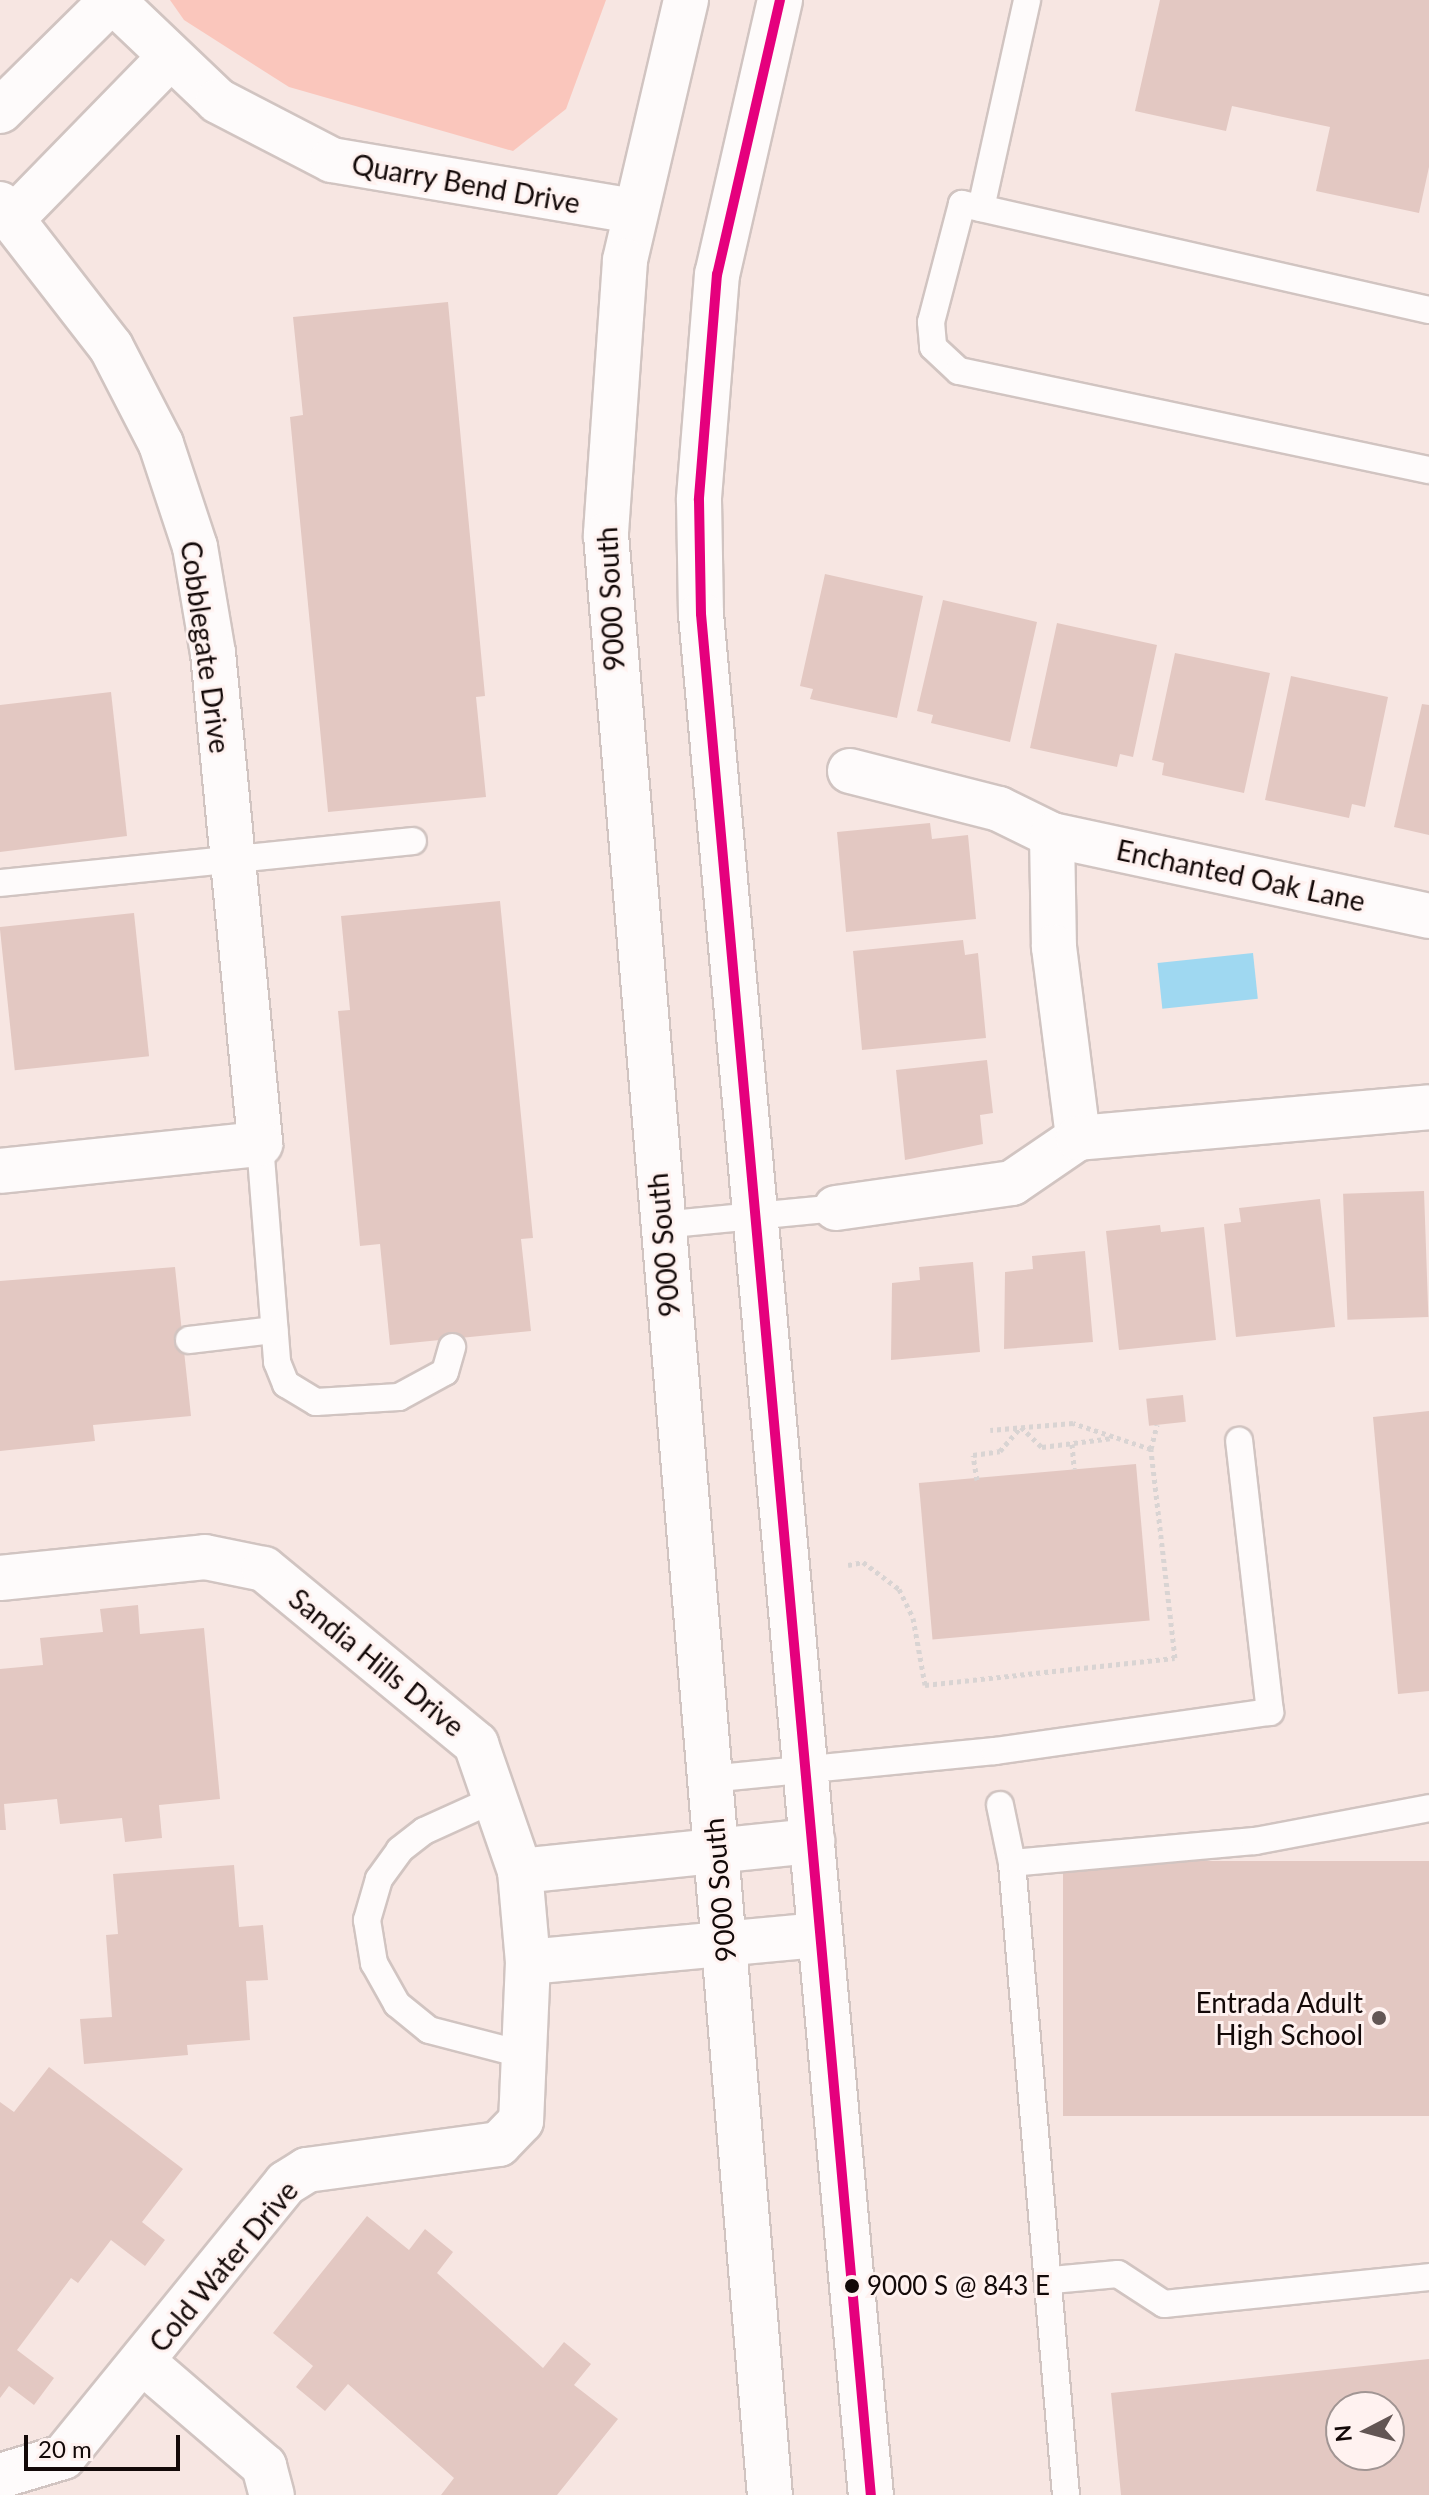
<!DOCTYPE html>
<html>
<head>
<meta charset="utf-8">
<style>
	body { margin:0 }
	#map { position:relative; width:1429px; height:2495px; overflow:hidden; background:#f7e6e2; font-family:Lato,sans-serif }
	div>[style] { position:absolute }
	.green>* { inset:0; background:#fac6bc }
	.water>* { inset:0; background:#9fd8f1; transform-origin:0 0 }
	.building>* { inset:0; background:#e3c8c2; transform-origin:0 0 }
	.path>* { height:5px; margin-top:-2.5px; transform-origin:0; background:repeating-linear-gradient(90deg,#d9d4d3 0 4px,transparent 0 8px) }
	.roads { filter:drop-shadow(2px 0 #d1c4c1) drop-shadow(-2px 0 #d1c4c1) drop-shadow(0 2px #d1c4c1) drop-shadow(0 -2px #d1c4c1) }
	.lane>* { height:26px; margin:-13px; padding:0 13px; transform-origin:13px; border-radius:13px; background:#fefbfb }
	.street>* { height:44px; margin:-22px; padding:0 22px; transform-origin:22px; border-radius:22px; background:#fefbfb }
	.primary>* { height:44px; margin:-22px; padding:0 22px; transform-origin:22px; border-radius:22px; background:#fefbfb }
	.bus-1>* { height:10px; margin:-5px; padding:0 5px; transform-origin:5px; border-radius:5px; background:#e5007d }
	.dots>* { width:22px; height:22px; translate:-50% -50%; box-sizing:border-box; border:4px solid #fff2f0; border-radius:50% }
	span { translate:-50% -50%; white-space:nowrap; text-align:center; line-height:1.15; -webkit-text-stroke:6px #fff2f0; paint-order:stroke }
	.bus-label { font-size:26px; color:#130908 }
	.left { translate:0 -50%; text-align:left }
	.street-label { font-size:28px; color:#130908 }
	.poi-label { font-size:28px; color:#130908 }
	.right { translate:-100% -50%; text-align:right }
	.north { position:absolute; left:1325px; top:2391px; width:80px; height:80px; box-sizing:border-box; background:#fff2f0; border:2px solid #a19593; border-radius:50%; rotate:264deg; font-size:22px; font-weight:700; line-height:32px; text-align:center; color:#130908 }
	.north::after { content:''; display:block; margin:auto; width:28px; height:36px; background:#635654; clip-path:polygon(50% 0,100% 100%,50% 72%,0 100%) }
	.scale { position:absolute; left:24px; top:2435px; width:156px; height:36px; box-sizing:border-box; border:4px solid #130908; border-top:0; padding-left:10px; font-size:24px; line-height:28px; white-space:nowrap; color:#130908; -webkit-text-stroke:6px #fff2f0; paint-order:stroke }
</style>
</head>
<body>
<div id="map">
	<div class="green">
		<div style="clip-path:polygon(170px 0,606px 0,566px 109px,513px 151px,289px 87px,184px 20px)"></div>
	</div>
	<div class="water">
		<div style="left:1253px;top:953px;width:46px;height:96px;rotate:84deg"></div>
	</div>
	<div class="building">
		<div style="clip-path:polygon(1160px 0,1429px 0,1429px 167px,1419px 213px,1316px 191px,1330px 127px,1232px 106px,1226px 131px,1135px 111px)"></div>
		<div style="clip-path:polygon(448px 302px,485px 696px,476px 697px,486px 797px,328px 812px,290px 417px,303px 415px,293px 317px)"></div>
		<div style="clip-path:polygon(825px 574px,923px 596px,897px 718px,810px 699px,813px 689px,800px 686px)"></div>
		<div style="clip-path:polygon(943px 600px,1037px 622px,1010px 742px,931px 723px,933px 715px,917px 711px)"></div>
		<div style="clip-path:polygon(1057px 623px,1157px 645px,1133px 757px,1120px 754px,1117px 767px,1030px 748px)"></div>
		<div style="clip-path:polygon(1175px 653px,1270px 673px,1244px 793px,1162px 775px,1164px 763px,1152px 760px)"></div>
		<div style="clip-path:polygon(1291px 676px,1388px 697px,1365px 807px,1352px 804px,1349px 818px,1265px 800px)"></div>
		<div style="clip-path:polygon(111px 692px,127px 836px,0 852px,0 705px)"></div>
		<div style="clip-path:polygon(1422px 704px,1429px 705px,1429px 835px,1394px 827px)"></div>
		<div style="clip-path:polygon(930px 823px,932px 839px,968px 835px,976px 919px,846px 932px,837px 832px)"></div>
		<div style="clip-path:polygon(500px 901px,533px 1238px,521px 1239px,531px 1331px,390px 1345px,380px 1244px,360px 1246px,338px 1011px,350px 1010px,341px 916px)"></div>
		<div style="left:134px;top:913px;width:144px;height:135px;rotate:84deg"></div>
		<div style="clip-path:polygon(963px 940px,965px 955px,978px 953px,986px 1038px,862px 1050px,853px 951px)"></div>
		<div style="clip-path:polygon(987px 1060px,993px 1113px,980px 1115px,983px 1144px,905px 1160px,896px 1070px)"></div>
		<div style="left:1424px;top:1191px;width:126px;height:81px;rotate:88deg"></div>
		<div style="clip-path:polygon(1320px 1199px,1335px 1327px,1236px 1337px,1224px 1224px,1241px 1222px,1239px 1208px)"></div>
		<div style="clip-path:polygon(1160px 1225px,1161px 1232px,1204px 1227px,1216px 1340px,1119px 1350px,1106px 1231px)"></div>
		<div style="clip-path:polygon(1085px 1251px,1093px 1342px,1004px 1349px,1005px 1272px,1033px 1269px,1032px 1256px)"></div>
		<div style="clip-path:polygon(973px 1262px,980px 1352px,891px 1360px,892px 1283px,920px 1280px,919px 1267px)"></div>
		<div style="clip-path:polygon(175px 1267px,191px 1416px,93px 1425px,95px 1441px,0 1451px,0 1281px)"></div>
		<div style="left:1183px;top:1395px;width:27px;height:37px;rotate:84deg"></div>
		<div style="clip-path:polygon(1429px 1411px,1429px 1691px,1398px 1694px,1373px 1417px)"></div>
		<div style="left:1136px;top:1464px;width:157px;height:218px;rotate:85deg"></div>
		<div style="clip-path:polygon(138px 1605px,140px 1634px,204px 1628px,220px 1799px,159px 1805px,162px 1838px,125px 1842px,122px 1818px,60px 1824px,57px 1799px,4px 1804px,6px 1830px,0 1830px,0 1669px,43px 1665px,40px 1638px,103px 1632px,100px 1609px)"></div>
		<div style="left:1429px;top:1861px;width:255px;height:366px;rotate:90deg"></div>
		<div style="clip-path:polygon(234px 1865px,239px 1927px,263px 1925px,268px 1980px,246px 1981px,250px 2040px,187px 2045px,188px 2055px,84px 2064px,80px 2019px,112px 2017px,106px 1935px,118px 1934px,113px 1874px)"></div>
		<div style="clip-path:polygon(49px 2067px,183px 2169px,142px 2222px,165px 2240px,145px 2266px,111px 2240px,78px 2283px,71px 2278px,17px 2350px,54px 2378px,34px 2405px,9px 2386px,0 2398px,0 2102px,14px 2112px)"></div>
		<div style="clip-path:polygon(367px 2216px,409px 2250px,425px 2229px,453px 2252px,437px 2273px,543px 2368px,564px 2342px,591px 2364px,574px 2385px,618px 2419px,557px 2495px,441px 2495px,454px 2478px,348px 2384px,325px 2411px,296px 2387px,313px 2366px,273px 2333px)"></div>
		<div style="clip-path:polygon(evenodd,1429px 2359px,1429px 2495px,1121px 2495px,1111px 2393px,1429px 2359px,1341px 2407px,1389px 2407px,1389px 2455px,1341px 2455px,1341px 2407px)"></div>
	</div>
	<div class="path">
		<div style="left:1072px;top:1444px;width:25px;rotate:85deg"></div>
		<div style="left:1151px;top:1449px;width:25px;rotate:-76deg"></div>
		<div style="left:977px;top:1480px;width:25px;rotate:-99deg"></div>
		<div style="left:973px;top:1455px;width:27px;rotate:-8deg"></div>
		<div style="left:1000px;top:1451px;width:32px;rotate:-49deg"></div>
		<div style="left:1021px;top:1427px;width:29px;rotate:44deg"></div>
		<div style="left:1042px;top:1447px;width:71px;rotate:-7.3deg"></div>
		<div style="left:848px;top:1565px;width:15px;rotate:-11deg"></div>
		<div style="left:863px;top:1562px;width:45px;rotate:36.9deg"></div>
		<div style="left:899px;top:1589px;width:32px;rotate:64deg"></div>
		<div style="left:913px;top:1618px;width:68px;rotate:79.8deg"></div>
		<div style="left:925px;top:1685px;width:251px;rotate:-6.2deg"></div>
		<div style="left:1175px;top:1658px;width:210px;rotate:-96.6deg"></div>
		<div style="left:1151px;top:1449px;width:82px;rotate:-161.6deg"></div>
		<div style="left:1073px;top:1423px;width:83px;rotate:175.2deg"></div>
	</div>
	<div class="roads">
		<div class="lane">
			<div style="left:981px;top:208px;width:213px;rotate:-77.5deg"></div>
			<div style="left:1429px;top:310px;width:479px;rotate:-167.2deg"></div>
			<div style="left:962px;top:204px;width:122px;rotate:104.7deg"></div>
			<div style="left:931px;top:322px;width:25px;rotate:85deg"></div>
			<div style="left:933px;top:347px;width:35px;rotate:43deg"></div>
			<div style="left:959px;top:371px;width:480px;rotate:11.9deg"></div>
			<div style="left:0;top:883px;width:415px;rotate:-5.8deg"></div>
			<div style="left:260px;top:1144px;width:219px;rotate:85.5deg"></div>
			<div style="left:277px;top:1362px;width:24px;rotate:68deg"></div>
			<div style="left:286px;top:1384px;width:35px;rotate:31deg"></div>
			<div style="left:316px;top:1402px;width:83px;rotate:-3.4deg"></div>
			<div style="left:399px;top:1397px;width:52px;rotate:-28.5deg"></div>
			<div style="left:445px;top:1372px;width:26px;rotate:-74deg"></div>
			<div style="left:661px;top:1225px;width:176px;rotate:-5.5deg"></div>
			<div style="left:189px;top:1340px;width:86px;rotate:-6.7deg"></div>
			<div style="left:709px;top:1779px;width:287px;rotate:-5.6deg"></div>
			<div style="left:995px;top:1751px;width:278px;rotate:-8.1deg"></div>
			<div style="left:1270px;top:1712px;width:273px;rotate:-96.5deg"></div>
			<div style="left:499px;top:1797px;width:82px;rotate:155.6deg"></div>
			<div style="left:424px;top:1831px;width:31px;rotate:142deg"></div>
			<div style="left:400px;top:1850px;width:36px;rotate:126deg"></div>
			<div style="left:379px;top:1879px;width:43px;rotate:106.3deg"></div>
			<div style="left:367px;top:1920px;width:44px;rotate:80.8deg"></div>
			<div style="left:374px;top:1963px;width:47px;rotate:60.7deg"></div>
			<div style="left:397px;top:2004px;width:41px;rotate:39.1deg"></div>
			<div style="left:429px;top:2030px;width:99px;rotate:14.6deg"></div>
			<div style="left:1000px;top:1805px;width:59px;rotate:78.3deg"></div>
			<div style="left:1012px;top:1863px;width:634px;rotate:85.12deg"></div>
			<div style="left:1012px;top:1863px;width:244px;rotate:-5.2deg"></div>
			<div style="left:1255px;top:1841px;width:177px;rotate:-10.7deg"></div>
			<div style="left:1052px;top:2280px;width:66px;rotate:-5.2deg"></div>
			<div style="left:1118px;top:2274px;width:55px;rotate:33.1deg"></div>
			<div style="left:1164px;top:2304px;width:266px;rotate:-5.8deg"></div>
		</div>
		<div class="street">
			<div style="left:112px;top:0;width:146px;rotate:43.6deg"></div>
			<div style="left:218px;top:101px;width:128px;rotate:27.4deg"></div>
			<div style="left:332px;top:160px;width:306px;rotate:9.6deg"></div>
			<div style="left:0;top:111px;width:158px;rotate:-44.7deg"></div>
			<div style="left:0;top:204px;width:181px;rotate:52.2deg"></div>
			<div style="left:111px;top:347px;width:109px;rotate:62.7deg"></div>
			<div style="left:161px;top:444px;width:108px;rotate:71.7deg"></div>
			<div style="left:195px;top:547px;width:108px;rotate:80.4deg"></div>
			<div style="left:213px;top:653px;width:493px;rotate:84.5deg"></div>
			<div style="left:260px;top:1144px;width:261px;rotate:174.1deg"></div>
			<div style="left:14px;top:217px;width:221px;rotate:-45.7deg"></div>
			<div style="left:850px;top:771px;width:154px;rotate:14.3deg"></div>
			<div style="left:999px;top:809px;width:59px;rotate:26.1deg"></div>
			<div style="left:1052px;top:835px;width:386px;rotate:12.1deg"></div>
			<div style="left:1052px;top:835px;width:112px;rotate:89deg"></div>
			<div style="left:1054px;top:947px;width:193px;rotate:82.8deg"></div>
			<div style="left:836px;top:1208px;width:178px;rotate:-8.1deg"></div>
			<div style="left:1012px;top:1183px;width:80px;rotate:-34.3deg"></div>
			<div style="left:1078px;top:1138px;width:352px;rotate:-5deg"></div>
			<div style="left:0;top:1578px;width:206px;rotate:-5.8deg"></div>
			<div style="left:205px;top:1557px;width:60px;rotate:11.5deg"></div>
			<div style="left:264px;top:1569px;width:275px;rotate:39.5deg"></div>
			<div style="left:476px;top:1744px;width:134px;rotate:70.9deg"></div>
			<div style="left:520px;top:1871px;width:91px;rotate:85deg"></div>
			<div style="left:528px;top:1962px;width:159px;rotate:92.5deg"></div>
			<div style="left:521px;top:2121px;width:32px;rotate:134deg"></div>
			<div style="left:499px;top:2144px;width:194px;rotate:172.3deg"></div>
			<div style="left:307px;top:2170px;width:25px;rotate:148deg"></div>
			<div style="left:286px;top:2183px;width:353px;rotate:129.1deg"></div>
			<div style="left:63px;top:2457px;width:66px;rotate:163.2deg"></div>
			<div style="left:520px;top:1871px;width:294px;rotate:-5.9deg"></div>
			<div style="left:528px;top:1962px;width:293px;rotate:-5.3deg"></div>
			<div style="left:143px;top:2362px;width:160px;rotate:40.7deg"></div>
			<div style="left:264px;top:2466px;width:30px;rotate:75deg"></div>
		</div>
		<div class="primary">
			<div style="left:686px;top:0;width:268px;rotate:103.2deg"></div>
			<div style="left:625px;top:261px;width:275px;rotate:94deg"></div>
			<div style="left:606px;top:535px;width:1967px;rotate:85.22deg"></div>
			<div style="left:780px;top:0;width:281px;rotate:102.9deg"></div>
			<div style="left:717px;top:274px;width:227px;rotate:94.6deg"></div>
			<div style="left:699px;top:500px;width:114px;rotate:89deg"></div>
			<div style="left:701px;top:614px;width:1889px;rotate:84.84deg"></div>
		</div>
	</div>
	<div class="bus-1">
		<div style="left:780px;top:0;width:281px;rotate:102.9deg"></div>
		<div style="left:717px;top:274px;width:227px;rotate:94.6deg"></div>
		<div style="left:699px;top:500px;width:114px;rotate:89deg"></div>
		<div style="left:701px;top:614px;width:1889px;rotate:84.84deg"></div>
	</div>
	<div class="dots">
		<div style="left:1379px;top:2018px;background:#635654"></div>
		<div style="left:852px;top:2286px;background:#130908"></div>
	</div>
	<div class="bus-label">
		<span class="left" style="left:867px;top:2286px">9000 S @ 843 E</span>
	</div>
	<div class="street-label">
		<span style="left:466px;top:183px;rotate:10deg">Quarry Bend Drive</span>
		<span style="left:610px;top:599px;rotate:-93deg">9000 South</span>
		<span style="left:206px;top:647px;rotate:82deg">Cobblegate Drive</span>
		<span style="left:1241px;top:875px;rotate:12deg">Enchanted Oak Lane</span>
		<span style="left:663px;top:1245px;rotate:-95deg">9000 South</span>
		<span style="left:377px;top:1662px;rotate:39deg">Sandia Hills Drive</span>
		<span style="left:719px;top:1890px;rotate:-95deg">9000 South</span>
		<span style="left:223px;top:2266px;rotate:-50deg">Cold Water Drive</span>
	</div>
	<div class="poi-label">
		<span class="right" style="left:1363px;top:2018px">Entrada Adult<br>High School</span>
	</div>
	<div class="north">N</div>
	<div class="scale">20 m</div>
</div>
</body>
</html>
